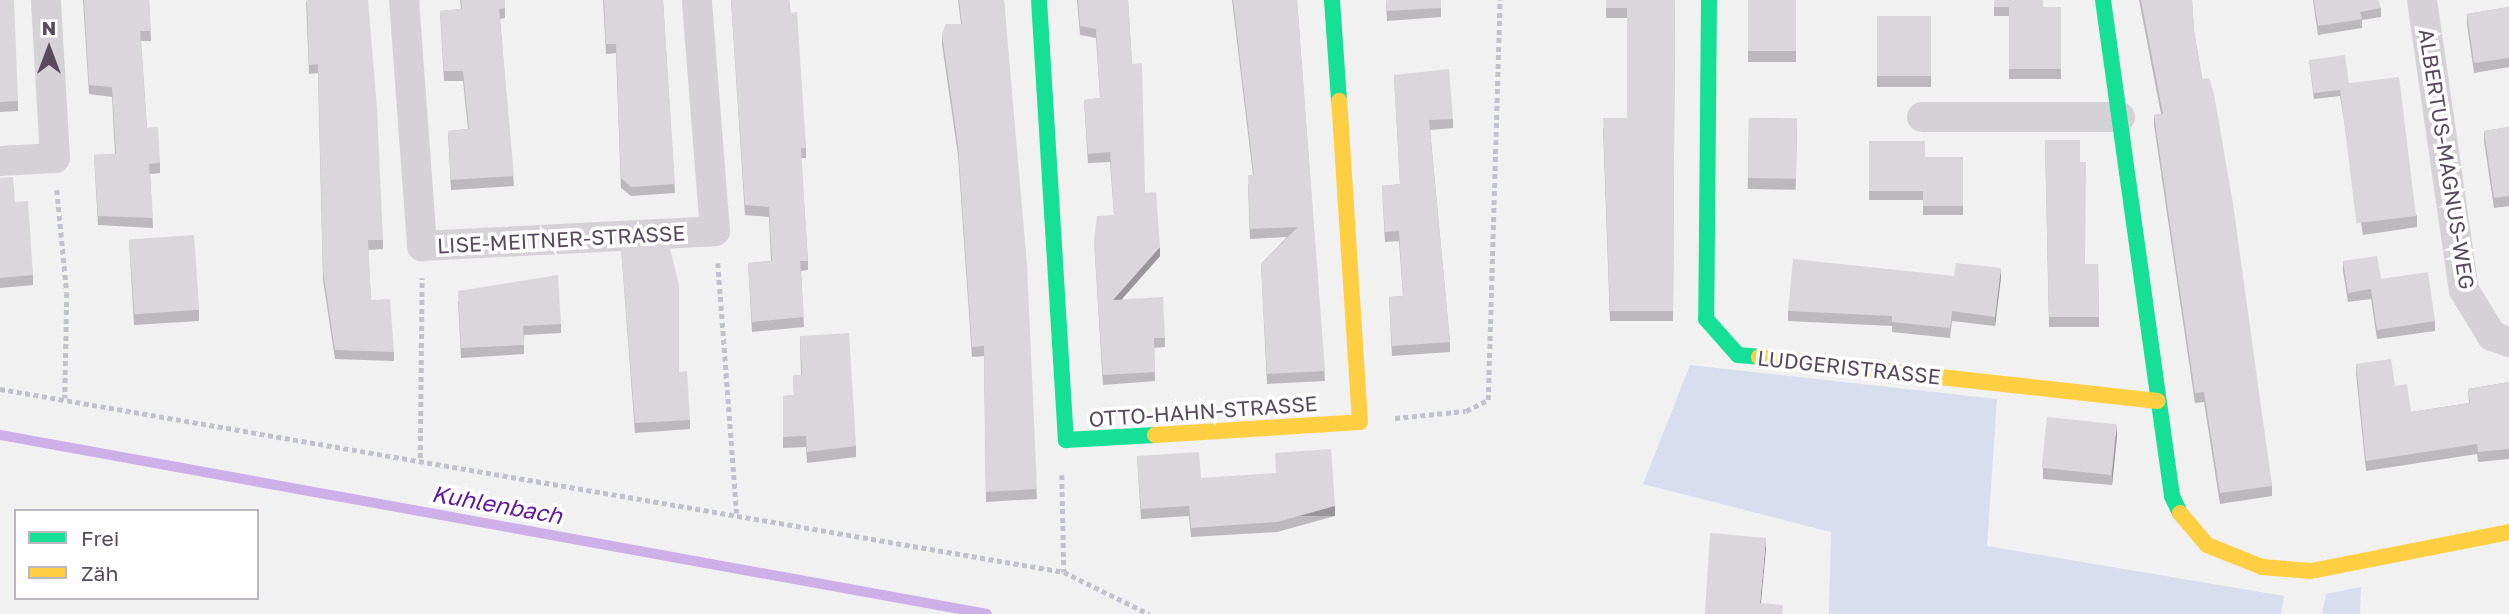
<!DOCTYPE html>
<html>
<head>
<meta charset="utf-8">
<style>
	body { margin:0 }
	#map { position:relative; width:2509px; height:614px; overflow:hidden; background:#f1f1f1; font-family:"Golos Text",sans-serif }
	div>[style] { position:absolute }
	.green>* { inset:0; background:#d8deee }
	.stream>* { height:10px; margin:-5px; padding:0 5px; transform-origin:5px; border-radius:5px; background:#ceb0e8 }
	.path>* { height:4.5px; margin-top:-2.25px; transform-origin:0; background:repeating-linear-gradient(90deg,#c2c2cc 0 5px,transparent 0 8.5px) }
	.street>* { height:30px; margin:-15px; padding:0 15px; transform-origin:15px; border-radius:15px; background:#d5d2d6 }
	.fast>* { height:16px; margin:-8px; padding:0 8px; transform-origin:8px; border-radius:8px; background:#16e098 }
	.slow>* { height:16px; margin:-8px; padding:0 8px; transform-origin:8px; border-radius:8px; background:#ffcf43 }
	.wall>* { inset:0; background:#bbb9bb; transform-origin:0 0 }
	.shaded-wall>* { inset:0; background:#989698; transform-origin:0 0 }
	.building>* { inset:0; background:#d9d7d9; transform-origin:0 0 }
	span { translate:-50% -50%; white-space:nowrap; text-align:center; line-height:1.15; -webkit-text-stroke:7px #fff; paint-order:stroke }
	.street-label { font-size:21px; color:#584a5c }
	.water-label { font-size:23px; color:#621a9f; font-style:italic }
	.legend { position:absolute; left:14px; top:509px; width:245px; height:91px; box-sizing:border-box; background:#fff; border:2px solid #bcb7be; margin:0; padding:9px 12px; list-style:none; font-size:21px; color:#584a5c }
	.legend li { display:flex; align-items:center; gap:14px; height:35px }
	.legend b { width:35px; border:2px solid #bcb7be }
	.north { position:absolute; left:14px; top:14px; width:70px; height:70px; -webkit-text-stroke:5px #fff; paint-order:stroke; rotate:0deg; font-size:19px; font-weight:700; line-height:28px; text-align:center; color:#584a5c }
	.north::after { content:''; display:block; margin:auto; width:24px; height:32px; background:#584a5c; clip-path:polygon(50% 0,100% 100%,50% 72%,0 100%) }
</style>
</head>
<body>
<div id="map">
	<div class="green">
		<div style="clip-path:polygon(1690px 365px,1997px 399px,1987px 546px,2284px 596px,2281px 614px,1829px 614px,1831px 532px,1643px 484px)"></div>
		<div style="clip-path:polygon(2361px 587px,2360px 614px,2322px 614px,2326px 594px)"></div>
	</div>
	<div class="stream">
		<div style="left:0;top:435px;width:1003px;rotate:10.28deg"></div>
	</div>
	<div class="path">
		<div style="left:57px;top:190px;width:103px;rotate:84.5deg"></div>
		<div style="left:67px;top:293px;width:105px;rotate:91.1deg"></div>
		<div style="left:718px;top:263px;width:251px;rotate:85.7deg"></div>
		<div style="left:0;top:389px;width:1080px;rotate:9.76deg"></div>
		<div style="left:1064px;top:572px;width:95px;rotate:26.3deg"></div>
		<div style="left:1395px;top:418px;width:71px;rotate:-5.6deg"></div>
		<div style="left:1466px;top:411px;width:25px;rotate:-27deg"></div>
		<div style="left:1488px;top:400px;width:400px;rotate:-88.3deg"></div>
		<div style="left:420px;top:458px;width:180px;rotate:-89.4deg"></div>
		<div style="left:1062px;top:475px;width:97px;rotate:88.8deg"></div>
	</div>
	<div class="street">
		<div style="left:404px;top:0;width:247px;rotate:85.8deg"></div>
		<div style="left:422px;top:246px;width:293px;rotate:-2.9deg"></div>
		<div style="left:715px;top:231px;width:232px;rotate:-94.5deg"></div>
		<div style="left:2422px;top:0;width:293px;rotate:81.8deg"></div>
		<div style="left:2464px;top:290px;width:54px;rotate:58.7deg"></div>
		<div style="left:2492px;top:336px;width:18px;rotate:19deg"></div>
		<div style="left:1922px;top:117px;width:198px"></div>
		<div style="left:0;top:161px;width:55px;rotate:-3.1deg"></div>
		<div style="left:55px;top:158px;width:158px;rotate:-93.3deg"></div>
	</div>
	<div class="fast">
		<div style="left:1039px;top:0;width:441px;rotate:86.5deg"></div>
		<div style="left:1066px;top:440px;width:89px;rotate:-3.2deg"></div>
		<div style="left:1332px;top:0;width:101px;rotate:86deg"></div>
		<div style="left:1709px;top:0;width:319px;rotate:90.5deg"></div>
		<div style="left:1706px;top:319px;width:48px;rotate:48.4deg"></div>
		<div style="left:1738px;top:355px;width:21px;rotate:5deg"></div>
		<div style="left:2103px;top:0;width:501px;rotate:82.08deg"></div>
		<div style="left:2172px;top:496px;width:19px;rotate:65deg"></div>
	</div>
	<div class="slow">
		<div style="left:1759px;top:357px;width:401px;rotate:6.3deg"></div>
		<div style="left:1155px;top:435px;width:205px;rotate:-3.6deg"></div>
		<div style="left:1360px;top:422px;width:322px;rotate:-93.7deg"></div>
		<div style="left:2180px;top:513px;width:42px;rotate:49.8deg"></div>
		<div style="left:2207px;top:545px;width:59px;rotate:21.8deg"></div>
		<div style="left:2262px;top:567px;width:49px;rotate:4.7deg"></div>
		<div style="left:2311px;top:571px;width:202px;rotate:-11.1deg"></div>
	</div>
	<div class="wall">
		<div style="clip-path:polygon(0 0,18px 101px,18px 111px,0 112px)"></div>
		<div style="clip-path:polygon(83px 0,149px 0,151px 41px,141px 41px,147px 128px,160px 163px,160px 173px,150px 174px,153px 228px,98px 225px,94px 155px,115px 154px,112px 97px,89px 94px)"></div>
		<div style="clip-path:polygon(306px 0,383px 240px,383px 249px,368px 250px,371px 300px,394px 352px,394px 361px,335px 359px,323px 280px,318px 73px,309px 74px)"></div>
		<div style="clip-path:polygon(460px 0,505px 0,505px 18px,500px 19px,514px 186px,451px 190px,448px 131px,468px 129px,463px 81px,444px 81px,440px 11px,461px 9px)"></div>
		<div style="clip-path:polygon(603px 0,663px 0,675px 193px,631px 196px,621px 188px,616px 53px,606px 54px)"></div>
		<div style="clip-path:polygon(731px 0,789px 0,806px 148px,806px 158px,801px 158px,808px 261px,808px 270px,801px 271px,804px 327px,752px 332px,748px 263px,771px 261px,769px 217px,745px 215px)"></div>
		<div style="clip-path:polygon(958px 0,1004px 0,1037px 499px,986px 502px,984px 356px,972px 357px,958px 155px,942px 44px,942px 34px,961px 24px)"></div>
		<div style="clip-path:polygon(1077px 0,1128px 0,1132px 64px,1145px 193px,1160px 256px,1122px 299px,1165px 338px,1165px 347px,1154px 348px,1155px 381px,1103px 385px,1094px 240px,1114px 215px,1110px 162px,1088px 163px,1084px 100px,1100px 98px,1096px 38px,1080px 35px)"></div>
		<div style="clip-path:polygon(1232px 0,1297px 0,1325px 381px,1267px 384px,1261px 264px,1287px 237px,1250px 239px,1248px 185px,1253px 175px)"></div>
		<div style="clip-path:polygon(1386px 0,1441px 0,1441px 17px,1387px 21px)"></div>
		<div style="clip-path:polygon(1606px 0,1675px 0,1673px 321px,1610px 321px,1603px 128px,1627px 118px,1627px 18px,1606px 18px)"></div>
		<div style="left:1748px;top:0;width:48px;height:62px"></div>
		<div style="clip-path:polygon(1994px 0,2043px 7px,2061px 7px,2061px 79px,2009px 79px,2009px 16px,1994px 16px)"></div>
		<div style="clip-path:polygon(2139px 0,2192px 0,2194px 31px,2272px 486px,2272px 496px,2220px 504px,2204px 402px,2195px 403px,2154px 125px,2154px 115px,2161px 114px)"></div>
		<div style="clip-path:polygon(2313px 0,2378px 0,2381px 8px,2381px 17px,2362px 20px,2362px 28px,2318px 35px)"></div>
		<div style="clip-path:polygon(2509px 7px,2509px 67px,2474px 73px,2467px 24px,2467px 14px)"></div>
		<div style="left:1877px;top:16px;width:54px;height:71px"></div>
		<div style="clip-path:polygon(2309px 60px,2349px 84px,2417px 216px,2417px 227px,2363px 235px,2340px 96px,2314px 99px)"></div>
		<div style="clip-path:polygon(1394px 75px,1453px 119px,1453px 128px,1430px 130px,1450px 342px,1450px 352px,1392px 356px,1389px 297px,1403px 296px,1399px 241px,1385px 242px,1382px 186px,1400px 184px)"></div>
		<div style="left:1749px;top:118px;width:48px;height:71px;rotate:1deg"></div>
		<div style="clip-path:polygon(2509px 127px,2509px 209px,2509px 206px,2494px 208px,2484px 141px,2484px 131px)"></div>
		<div style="clip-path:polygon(2045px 140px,2080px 162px,2085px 264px,2098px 264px,2099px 327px,2049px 327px)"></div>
		<div style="clip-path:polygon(1869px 141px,1925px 157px,1963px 157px,1963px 215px,1923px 215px,1923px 200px,1869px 200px)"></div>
		<div style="clip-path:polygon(0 178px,15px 202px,33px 275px,33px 285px,0 288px)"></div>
		<div style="clip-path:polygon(129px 240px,199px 310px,199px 321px,134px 325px)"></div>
		<div style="clip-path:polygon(621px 247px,679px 372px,690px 420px,690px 429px,635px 433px)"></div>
		<div style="clip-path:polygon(2343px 261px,2381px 279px,2435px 321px,2435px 331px,2377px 339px,2371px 299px,2348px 302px,2343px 271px)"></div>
		<div style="clip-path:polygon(1954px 276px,2001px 277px,1995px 326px,1952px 321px,1950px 338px,1892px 332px,1892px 326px,1788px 321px,1788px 311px)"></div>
		<div style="clip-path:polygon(458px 301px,561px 324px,561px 333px,524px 335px,524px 354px,461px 358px)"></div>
		<div style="clip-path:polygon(800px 336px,856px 446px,856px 457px,807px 463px,806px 447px,783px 448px,783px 396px,794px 395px,793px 375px,801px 375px)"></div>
		<div style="clip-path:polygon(2356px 364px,2395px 386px,2411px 412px,2469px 403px,2468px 389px,2509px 382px,2509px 459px,2478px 462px,2477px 454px,2366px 471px,2356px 373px)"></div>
		<div style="clip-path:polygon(2117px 435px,2112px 485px,2043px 479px,2043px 468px)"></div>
		<div style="clip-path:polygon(1137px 456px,1201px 478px,1335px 516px,1277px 532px,1191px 537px,1189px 516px,1141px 519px)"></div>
	</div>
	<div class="shaded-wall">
		<div style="clip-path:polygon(1160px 247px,1160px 256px,1113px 309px,1113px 300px)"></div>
		<div style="clip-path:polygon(2001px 268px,2001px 277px,1995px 326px,1995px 317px)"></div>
		<div style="clip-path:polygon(2117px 424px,2117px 435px,2112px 485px,2112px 474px)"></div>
		<div style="left:1335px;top:506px;width:10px;height:60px;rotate:90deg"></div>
		<div style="clip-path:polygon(1766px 538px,1766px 549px,1760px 614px,1760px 603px)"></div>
	</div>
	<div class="building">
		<div style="clip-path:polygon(0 0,14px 0,18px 101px,0 102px)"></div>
		<div style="clip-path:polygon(84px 0,149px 0,151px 31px,140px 31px,147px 128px,158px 127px,160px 163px,149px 164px,153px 218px,98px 216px,94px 155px,116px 154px,112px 87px,89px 85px)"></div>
		<div style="clip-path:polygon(307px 0,368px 0,377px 109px,383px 240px,368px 240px,371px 300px,390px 299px,394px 352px,335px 350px,323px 271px,318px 64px,309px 65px)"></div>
		<div style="clip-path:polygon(461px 0,505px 0,505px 8px,499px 9px,514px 176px,451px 180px,448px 131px,469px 129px,463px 71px,444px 71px,440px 11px,462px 9px)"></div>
		<div style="clip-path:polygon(604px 0,663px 0,675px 184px,631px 187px,621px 178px,616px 44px,606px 44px)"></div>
		<div style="clip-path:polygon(731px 0,789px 0,790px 13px,797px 12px,806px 148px,801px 148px,808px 261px,800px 261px,804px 317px,752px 322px,748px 263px,772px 261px,769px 207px,745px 205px)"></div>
		<div style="clip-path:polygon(959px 0,1004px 0,1027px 265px,1037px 489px,986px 492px,984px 346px,972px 347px,958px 145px,942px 34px,946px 24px,962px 24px)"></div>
		<div style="clip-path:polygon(1078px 0,1128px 0,1132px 64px,1142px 63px,1145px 193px,1156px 192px,1160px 247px,1113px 300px,1163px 297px,1165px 338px,1154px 338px,1155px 372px,1103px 375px,1094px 240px,1097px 216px,1114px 215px,1110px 152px,1088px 154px,1084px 100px,1100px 98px,1096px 29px,1080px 26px)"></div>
		<div style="clip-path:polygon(1233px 0,1297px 0,1325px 371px,1267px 374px,1261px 264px,1298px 227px,1250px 229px,1248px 175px,1254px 175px)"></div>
		<div style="clip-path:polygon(1386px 0,1441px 0,1441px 8px,1387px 11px)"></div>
		<div style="clip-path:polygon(1606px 0,1675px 0,1673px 311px,1610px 311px,1603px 118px,1627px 118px,1627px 8px,1606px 8px)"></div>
		<div style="left:1748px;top:0;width:48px;height:51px"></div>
		<div style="clip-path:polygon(1994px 0,2043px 0,2043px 7px,2061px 7px,2061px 69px,2009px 69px,2009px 7px,1994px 7px)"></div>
		<div style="clip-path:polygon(2141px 0,2192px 0,2194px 31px,2202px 79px,2209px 78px,2214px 94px,2233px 204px,2272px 486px,2220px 493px,2204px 392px,2195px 393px,2154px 115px,2163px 114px)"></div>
		<div style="clip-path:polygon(2314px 0,2378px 0,2381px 8px,2360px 12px,2362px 19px,2318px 26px)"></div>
		<div style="clip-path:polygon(2509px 7px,2509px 58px,2474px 63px,2467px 14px)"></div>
		<div style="left:1877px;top:16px;width:54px;height:60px"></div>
		<div style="clip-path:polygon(2345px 55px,2349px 84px,2340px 86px,2340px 90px,2314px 93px,2309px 60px)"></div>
		<div style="clip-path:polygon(1449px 69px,1453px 119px,1429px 120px,1450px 342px,1392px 346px,1389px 297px,1403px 296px,1399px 231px,1385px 232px,1382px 186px,1400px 184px,1394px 75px)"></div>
		<div style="left:2399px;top:77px;width:140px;height:60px;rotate:83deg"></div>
		<div style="left:1749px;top:118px;width:48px;height:60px;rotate:1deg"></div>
		<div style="clip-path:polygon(2509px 127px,2509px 199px,2509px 196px,2494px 198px,2484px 131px)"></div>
		<div style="clip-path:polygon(2045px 140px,2080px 140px,2080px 162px,2086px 162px,2085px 264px,2098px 264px,2099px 317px,2049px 317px)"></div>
		<div style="clip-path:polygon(1869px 141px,1925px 141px,1925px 157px,1963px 157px,1963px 206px,1923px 206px,1923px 191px,1869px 191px)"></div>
		<div style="clip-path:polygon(13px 177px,15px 202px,28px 201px,33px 275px,0 278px,0 178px)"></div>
		<div style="left:194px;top:235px;width:75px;height:65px;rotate:86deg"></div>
		<div style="clip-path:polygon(669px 244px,679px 285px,679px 372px,687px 371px,690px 420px,635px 423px,621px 247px)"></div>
		<div style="clip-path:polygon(2377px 256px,2381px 279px,2428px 272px,2435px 321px,2377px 330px,2371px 289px,2348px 293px,2343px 261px)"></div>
		<div style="clip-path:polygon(1793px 259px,1954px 276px,1956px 263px,2001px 268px,1995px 317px,1952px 311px,1950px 328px,1892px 322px,1892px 316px,1788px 311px)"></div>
		<div style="clip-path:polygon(558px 275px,561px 324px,523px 326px,524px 345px,461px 348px,458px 291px)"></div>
		<div style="clip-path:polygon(849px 333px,856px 446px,807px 452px,806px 436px,783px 437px,783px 396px,794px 395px,793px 375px,802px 375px,800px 336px)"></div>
		<div style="clip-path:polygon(2391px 359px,2395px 386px,2407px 384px,2411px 412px,2470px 403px,2468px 389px,2509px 382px,2509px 449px,2478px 452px,2477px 444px,2366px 461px,2356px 364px)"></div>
		<div style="left:2047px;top:417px;width:70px;height:51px;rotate:6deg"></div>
		<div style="clip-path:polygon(1331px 449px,1335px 506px,1277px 522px,1191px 528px,1189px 506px,1141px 509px,1137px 456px,1199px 452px,1201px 478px,1276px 473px,1275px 453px)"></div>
		<div style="clip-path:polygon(1710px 533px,1766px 538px,1760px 603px,1783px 605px,1782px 614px,1705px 614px)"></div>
	</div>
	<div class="street-label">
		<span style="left:2447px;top:159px;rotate:81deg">ALBERTUS-MAGNUS-WEG</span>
		<span style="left:561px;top:239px;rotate:-3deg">LISE-MEITNER-STRASSE</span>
		<span style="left:1849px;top:367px;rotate:6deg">LUDGERISTRASSE</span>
		<span style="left:1203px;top:411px;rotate:-4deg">OTTO-HAHN-STRASSE</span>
	</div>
	<div class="water-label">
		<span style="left:497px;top:504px;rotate:10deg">Kuhlenbach</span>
	</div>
	<ul class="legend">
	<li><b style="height:9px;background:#16e098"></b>Frei</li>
	<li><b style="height:9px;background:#ffcf43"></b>Zäh</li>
	</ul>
	<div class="north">N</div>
</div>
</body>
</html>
